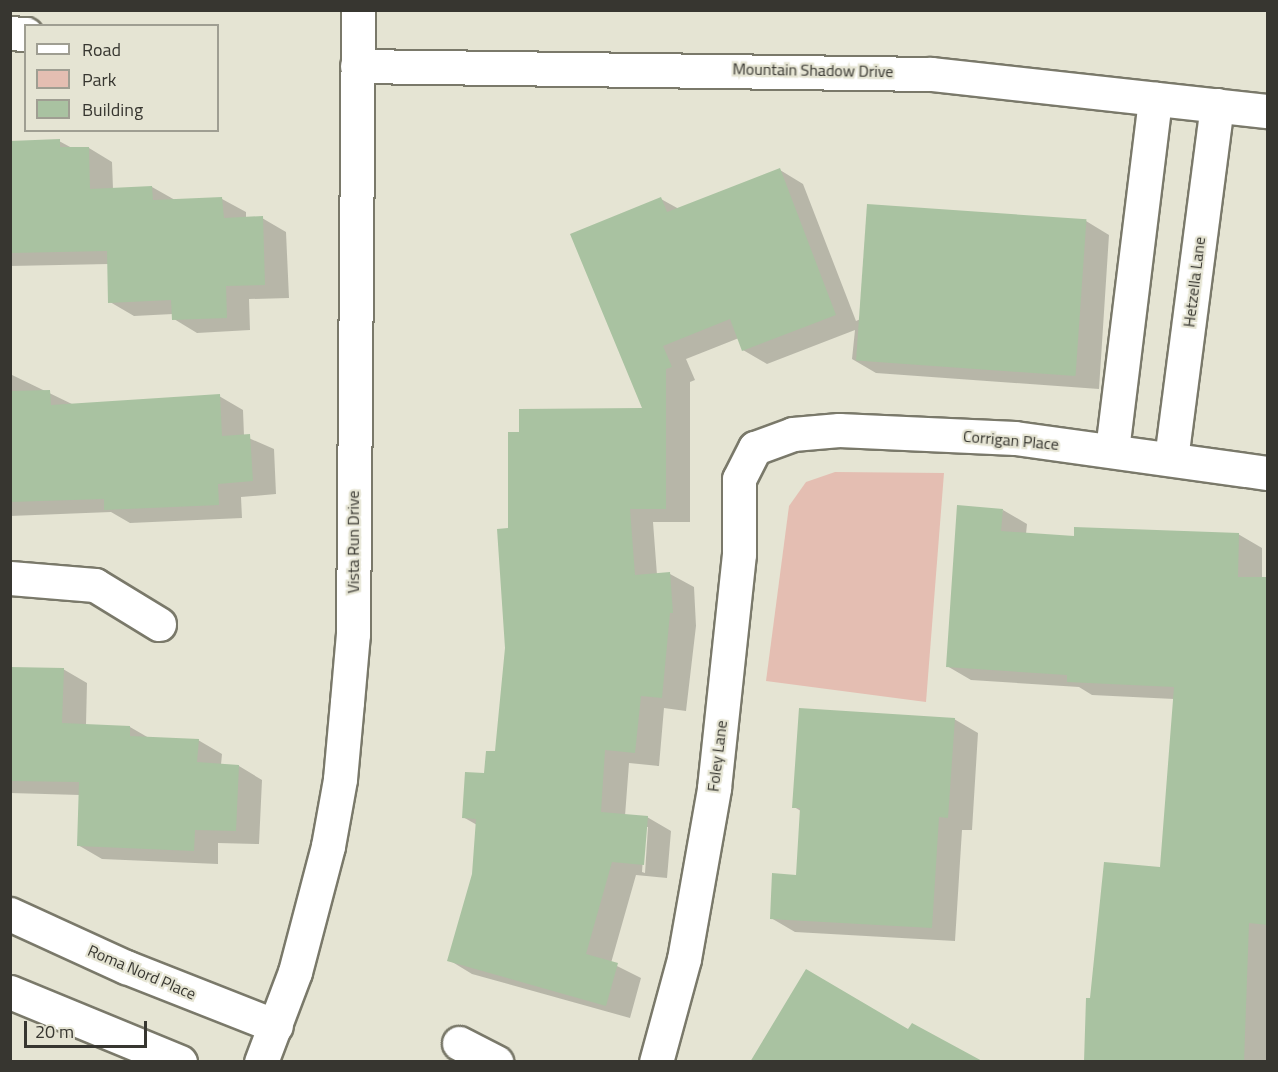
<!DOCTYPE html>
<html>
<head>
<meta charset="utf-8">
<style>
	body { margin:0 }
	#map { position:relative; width:1278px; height:1072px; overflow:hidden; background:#e5e4d3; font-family:"Titillium Web",sans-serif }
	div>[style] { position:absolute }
	.green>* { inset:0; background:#e4beb2 }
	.shadow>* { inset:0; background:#0003 }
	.building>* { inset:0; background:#a9c2a1; transform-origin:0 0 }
	.roads { filter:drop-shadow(2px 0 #7a796a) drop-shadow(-2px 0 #7a796a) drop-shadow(0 2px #7a796a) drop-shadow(0 -2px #7a796a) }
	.minor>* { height:33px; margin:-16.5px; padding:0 16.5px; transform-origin:16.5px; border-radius:16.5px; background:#fff }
	.tertiary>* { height:33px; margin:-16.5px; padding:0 16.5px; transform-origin:16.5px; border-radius:16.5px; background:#fff }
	span { translate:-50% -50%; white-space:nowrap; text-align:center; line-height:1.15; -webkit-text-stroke:4.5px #e5e4d3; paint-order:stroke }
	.street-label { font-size:16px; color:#373630 }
	.frame { position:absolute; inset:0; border:12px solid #373630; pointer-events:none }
	.legend { position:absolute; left:24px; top:24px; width:195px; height:108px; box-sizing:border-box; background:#e5e4d3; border:2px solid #9f9e92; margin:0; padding:8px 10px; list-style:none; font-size:18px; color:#373630 }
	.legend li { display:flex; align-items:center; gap:12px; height:30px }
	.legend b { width:30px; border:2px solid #9f9e92 }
	.scale { position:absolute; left:24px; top:1021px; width:123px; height:27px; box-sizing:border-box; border:3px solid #373630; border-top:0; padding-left:8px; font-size:18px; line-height:21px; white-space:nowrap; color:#373630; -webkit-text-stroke:4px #e5e4d3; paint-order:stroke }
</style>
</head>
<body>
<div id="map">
	<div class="green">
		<div style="clip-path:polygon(835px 472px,944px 473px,926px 702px,766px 681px,789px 506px,806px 482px)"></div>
	</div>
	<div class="shadow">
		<div style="clip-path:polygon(59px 141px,72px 148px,89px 148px,112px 162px,113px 189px,152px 187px,175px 200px,222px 199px,246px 212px,246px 219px,262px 218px,286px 232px,289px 298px,249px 299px,250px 330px,197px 333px,174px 319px,173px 314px,134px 316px,110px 302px,109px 264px,10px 266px,10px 142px)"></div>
		<div style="clip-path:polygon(evenodd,780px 170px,803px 184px,856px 321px,1086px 221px,1109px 235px,1099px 389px,876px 373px,852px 359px,855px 330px,767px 364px,743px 350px,739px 338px,686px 359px,695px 380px,690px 382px,690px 522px,653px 522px,657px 575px,670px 574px,694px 587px,696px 626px,686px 711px,664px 708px,659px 766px,629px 763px,625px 816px,647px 817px,671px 831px,667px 878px,636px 875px,611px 963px,641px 978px,630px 1018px,472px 974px,449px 960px,473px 875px,477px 825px,463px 817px,496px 753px,506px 648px,510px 530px,520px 433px,645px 410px,661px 199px,679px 209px,780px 170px,645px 827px,648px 827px,645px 873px,642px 872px,645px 827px)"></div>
		<div style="clip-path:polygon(1268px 352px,1268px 404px,1267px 404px)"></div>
		<div style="clip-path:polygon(10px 374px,74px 405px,219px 396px,243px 410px,244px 436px,274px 449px,276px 494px,241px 497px,242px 518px,130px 523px,111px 512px,10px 516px)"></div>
		<div style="clip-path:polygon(1003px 510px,1027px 524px,1026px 534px,1075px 537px,1238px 534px,1262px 548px,1262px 579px,1268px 579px,1268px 1062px,1085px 1062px,1091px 1000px,1161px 869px,1174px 699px,1092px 695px,1079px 687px,971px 680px,947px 666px)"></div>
		<div style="clip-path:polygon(10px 668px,63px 669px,87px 683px,86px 725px,130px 727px,149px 738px,198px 740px,222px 754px,221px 765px,239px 766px,262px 780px,259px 844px,218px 843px,218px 864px,102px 859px,78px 845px,80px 795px,10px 793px)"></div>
		<div style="clip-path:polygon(954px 719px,978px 733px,972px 830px,962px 830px,955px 941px,795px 932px,771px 918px,798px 876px,801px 811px,794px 807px)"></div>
	</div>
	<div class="building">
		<div style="clip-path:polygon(60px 139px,60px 147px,89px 147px,90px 189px,152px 186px,153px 200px,222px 197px,224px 218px,263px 216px,265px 285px,226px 286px,227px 318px,172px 320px,171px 300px,108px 303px,107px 251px,10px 253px,10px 141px)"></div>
		<div style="clip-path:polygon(780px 168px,836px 315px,742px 351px,730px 319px,663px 346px,672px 367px,666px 369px,666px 509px,630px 509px,635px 575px,670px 572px,673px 613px,670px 613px,662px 698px,641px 696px,635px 753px,605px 750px,601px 812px,648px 816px,644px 865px,612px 862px,586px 954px,618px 963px,606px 1006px,447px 961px,472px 874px,476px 819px,462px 818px,465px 772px,484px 773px,486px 751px,495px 751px,505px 648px,497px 529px,508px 528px,508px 432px,519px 432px,519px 409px,642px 408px,570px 234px,661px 197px,667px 212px)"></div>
		<div style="left:867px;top:204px;width:220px;height:157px;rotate:4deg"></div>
		<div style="clip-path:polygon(50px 390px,51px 405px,220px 394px,222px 436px,250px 434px,253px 481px,218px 484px,219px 505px,104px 510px,104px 499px,10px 502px,10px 391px)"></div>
		<div style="clip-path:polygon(957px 505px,1003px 509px,1001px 531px,1074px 536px,1074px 527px,1239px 533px,1238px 577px,1268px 577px,1268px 925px,1249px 923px,1244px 1062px,1084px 1062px,1086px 998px,1090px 998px,1104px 862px,1160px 867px,1174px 687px,1067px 682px,1067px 675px,946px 667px)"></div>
		<div style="clip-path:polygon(10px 667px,64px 668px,62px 723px,130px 726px,130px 736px,199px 739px,197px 762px,239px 765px,236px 831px,195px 830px,194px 851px,77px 846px,79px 782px,10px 781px)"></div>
		<div style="clip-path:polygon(799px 708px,955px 718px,948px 818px,939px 817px,932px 928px,770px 919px,772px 873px,796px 875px,800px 808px,792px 808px)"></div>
		<div style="clip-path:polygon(806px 969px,908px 1029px,912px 1023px,984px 1062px,750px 1062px)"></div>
	</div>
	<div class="roads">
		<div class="minor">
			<div style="left:10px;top:33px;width:16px;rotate:4deg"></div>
			<div style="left:1112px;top:450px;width:354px;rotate:-83deg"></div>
			<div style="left:1171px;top:459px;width:357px;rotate:-82.6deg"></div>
			<div style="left:10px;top:578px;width:85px;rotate:4.7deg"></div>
			<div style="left:95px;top:585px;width:75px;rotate:31.4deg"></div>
			<div style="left:10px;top:914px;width:128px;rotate:24.6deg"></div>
			<div style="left:126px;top:967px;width:161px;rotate:21.5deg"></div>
			<div style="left:10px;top:992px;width:184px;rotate:22.4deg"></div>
			<div style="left:459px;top:1043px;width:42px;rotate:27.2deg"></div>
			<div style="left:656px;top:1062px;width:107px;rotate:-74.8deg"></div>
			<div style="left:684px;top:959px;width:174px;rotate:-80deg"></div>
			<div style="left:714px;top:788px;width:235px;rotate:-83.9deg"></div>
			<div style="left:739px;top:554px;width:75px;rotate:-90deg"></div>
			<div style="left:739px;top:479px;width:35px;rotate:-63deg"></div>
			<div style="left:755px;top:448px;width:40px;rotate:-20.2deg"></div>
			<div style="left:793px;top:434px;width:46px;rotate:-5deg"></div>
			<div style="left:839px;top:430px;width:176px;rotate:2.6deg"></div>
			<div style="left:1015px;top:438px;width:255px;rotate:7.9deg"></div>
		</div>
		<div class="tertiary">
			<div style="left:357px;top:66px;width:574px;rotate:0.8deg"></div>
			<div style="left:931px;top:74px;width:339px;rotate:6.3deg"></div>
			<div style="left:261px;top:1062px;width:96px;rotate:-69.3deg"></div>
			<div style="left:295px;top:972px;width:130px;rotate:-75.3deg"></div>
			<div style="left:328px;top:846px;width:68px;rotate:-79.8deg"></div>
			<div style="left:340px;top:779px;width:77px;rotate:-84.8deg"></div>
			<div style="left:347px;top:702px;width:68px;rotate:-85deg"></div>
			<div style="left:353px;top:634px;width:624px;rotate:-89.54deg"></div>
		</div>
	</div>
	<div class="street-label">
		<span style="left:813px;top:70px;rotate:1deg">Mountain Shadow Drive</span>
		<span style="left:1194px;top:282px;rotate:-83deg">Hetzella Lane</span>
		<span style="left:1011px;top:440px;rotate:5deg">Corrigan Place</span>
		<span style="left:353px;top:542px;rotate:-90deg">Vista Run Drive</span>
		<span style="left:717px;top:756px;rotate:-83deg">Foley Lane</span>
		<span style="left:142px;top:972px;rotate:23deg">Roma Nord Place</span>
	</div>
	<div class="frame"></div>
	<ul class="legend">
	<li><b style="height:8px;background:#fff"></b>Road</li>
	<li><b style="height:16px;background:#e4beb2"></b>Park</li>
	<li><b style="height:16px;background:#a9c2a1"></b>Building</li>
	</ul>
	<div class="scale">20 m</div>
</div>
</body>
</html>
